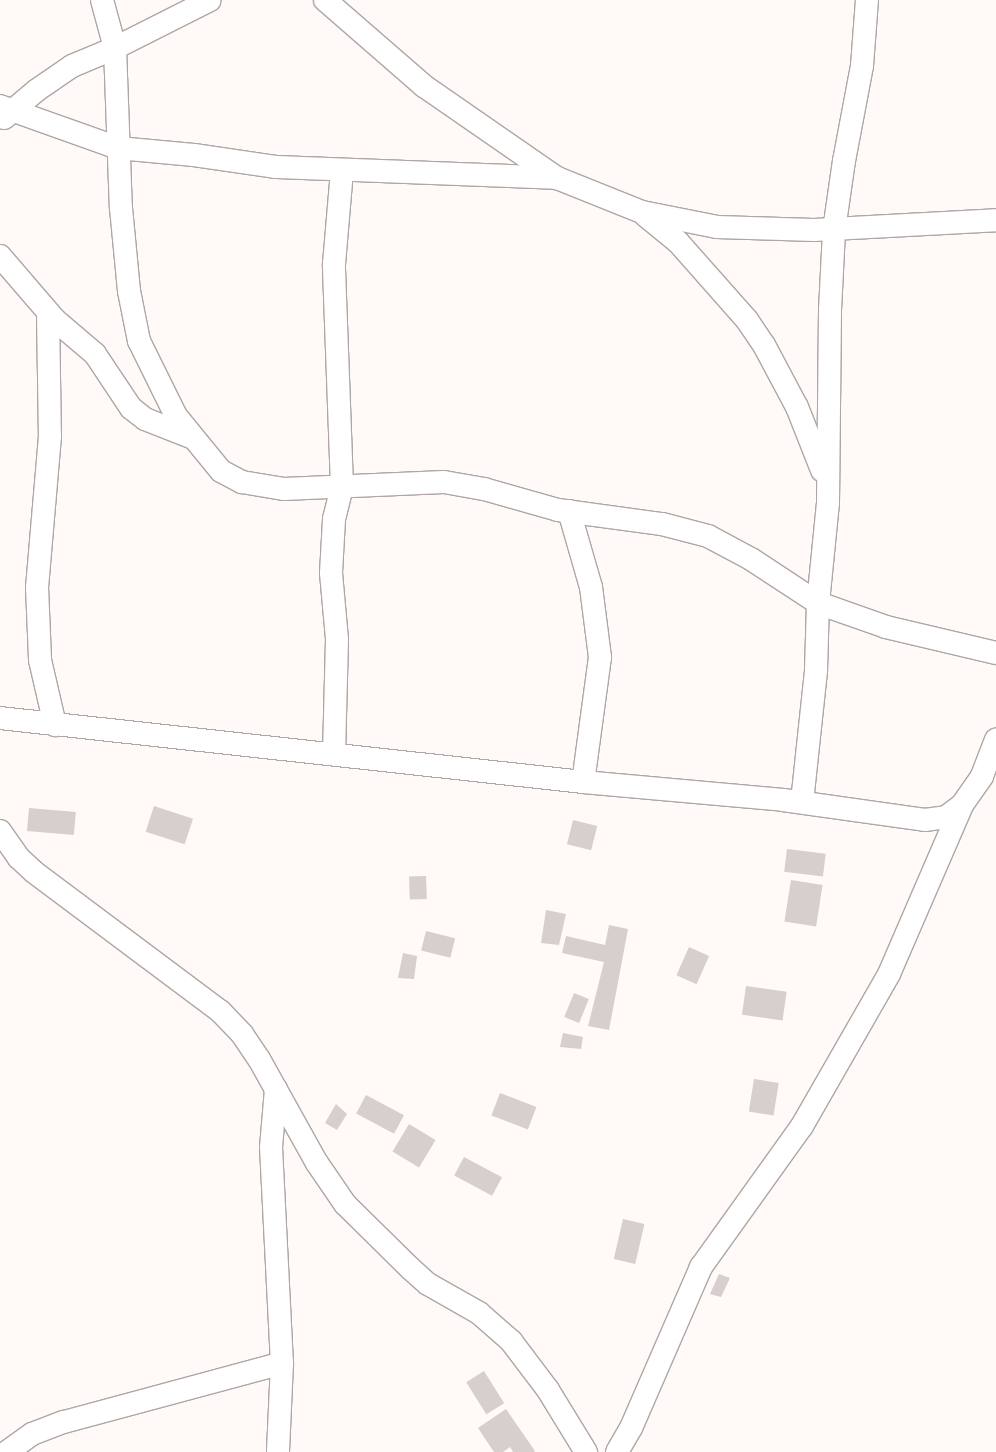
<!DOCTYPE html>
<html>
<head>
<meta charset="utf-8">
<style>
	body { margin:0 }
	#map { position:relative; width:996px; height:1452px; overflow:hidden; background:#fff9f8; font-family:"IBM Plex Sans",sans-serif }
	div>[style] { position:absolute }
	.building>* { inset:0; background:#d7cece; transform-origin:0 0 }
	.roads { filter:drop-shadow(1px 0 #afa6a5) drop-shadow(-1px 0 #afa6a5) drop-shadow(0 1px #afa6a5) drop-shadow(0 -1px #afa6a5) }
	.minor>* { height:22px; margin:-11px; padding:0 11px; transform-origin:11px; border-radius:11px; background:#fff }
	span { translate:-50% -50%; white-space:nowrap; text-align:center; line-height:1.15; -webkit-text-stroke:4px #fff9f8; paint-order:stroke }
</style>
</head>
<body>
<div id="map">
	<div class="building">
		<div style="left:154px;top:806px;width:41px;height:27px;rotate:18deg"></div>
		<div style="left:29px;top:808px;width:47px;height:23px;rotate:5deg"></div>
		<div style="left:573px;top:820px;width:25px;height:25px;rotate:14deg"></div>
		<div style="left:787px;top:849px;width:39px;height:23px;rotate:7deg"></div>
		<div style="left:426px;top:876px;width:23px;height:17px;rotate:88deg"></div>
		<div style="left:791px;top:880px;width:32px;height:42px;rotate:9deg"></div>
		<div style="clip-path:polygon(546px 910px,566px 914px,559px 945px,541px 943px)"></div>
		<div style="clip-path:polygon(609px 925px,628px 929px,609px 1030px,588px 1026px,604px 962px,562px 953px,566px 936px,605px 945px)"></div>
		<div style="left:426px;top:931px;width:30px;height:20px;rotate:14deg"></div>
		<div style="left:689px;top:947px;width:22px;height:31px;rotate:24deg"></div>
		<div style="clip-path:polygon(403px 953px,417px 956px,414px 979px,398px 978px)"></div>
		<div style="left:746px;top:986px;width:41px;height:29px;rotate:8deg"></div>
		<div style="left:574px;top:993px;width:16px;height:26px;rotate:22deg"></div>
		<div style="clip-path:polygon(563px 1033px,583px 1037px,581px 1049px,560px 1047px)"></div>
		<div style="left:754px;top:1079px;width:25px;height:33px;rotate:9deg"></div>
		<div style="left:500px;top:1093px;width:39px;height:24px;rotate:21deg"></div>
		<div style="left:366px;top:1095px;width:43px;height:21px;rotate:28deg"></div>
		<div style="clip-path:polygon(336px 1104px,347px 1114px,337px 1130px,325px 1123px)"></div>
		<div style="left:409px;top:1124px;width:31px;height:32px;rotate:31deg"></div>
		<div style="left:464px;top:1157px;width:43px;height:21px;rotate:28deg"></div>
		<div style="left:623px;top:1219px;width:22px;height:41px;rotate:13deg"></div>
		<div style="clip-path:polygon(719px 1274px,730px 1278px,721px 1297px,710px 1294px)"></div>
		<div style="left:484px;top:1371px;width:38px;height:21px;rotate:58deg"></div>
		<div style="clip-path:polygon(506px 1409px,535px 1451px,534px 1452px,513px 1452px,510px 1447px,503px 1452px,494px 1452px,478px 1428px)"></div>
	</div>
	<div class="roads">
		<div class="minor">
			<div style="left:102px;top:0;width:50px;rotate:74.8deg"></div>
			<div style="left:115px;top:48px;width:160px;rotate:87.9deg"></div>
			<div style="left:121px;top:208px;width:83px;rotate:84.5deg"></div>
			<div style="left:129px;top:291px;width:51px;rotate:78.7deg"></div>
			<div style="left:139px;top:341px;width:84px;rotate:63.7deg"></div>
			<div style="left:176px;top:416px;width:71px;rotate:50.7deg"></div>
			<div style="left:221px;top:471px;width:24px;rotate:28deg"></div>
			<div style="left:242px;top:482px;width:43px;rotate:9.5deg"></div>
			<div style="left:284px;top:489px;width:160px;rotate:-2.5deg"></div>
			<div style="left:444px;top:482px;width:41px;rotate:9.9deg"></div>
			<div style="left:484px;top:489px;width:77px;rotate:15.8deg"></div>
			<div style="left:558px;top:510px;width:105px;rotate:7.7deg"></div>
			<div style="left:662px;top:524px;width:48px;rotate:14.6deg"></div>
			<div style="left:708px;top:536px;width:49px;rotate:28.1deg"></div>
			<div style="left:751px;top:559px;width:80px;rotate:33.3deg"></div>
			<div style="left:818px;top:603px;width:72px;rotate:19.4deg"></div>
			<div style="left:886px;top:627px;width:113px;rotate:13.3deg"></div>
			<div style="left:325px;top:0;width:131px;rotate:41deg"></div>
			<div style="left:424px;top:86px;width:162px;rotate:34.7deg"></div>
			<div style="left:0;top:106px;width:125px;rotate:19.6deg"></div>
			<div style="left:118px;top:148px;width:76px;rotate:5.3deg"></div>
			<div style="left:194px;top:155px;width:82px;rotate:8.4deg"></div>
			<div style="left:275px;top:167px;width:282px;rotate:2.2deg"></div>
			<div style="left:557px;top:178px;width:92px;rotate:21.8deg"></div>
			<div style="left:642px;top:212px;width:76px;rotate:11.3deg"></div>
			<div style="left:717px;top:227px;width:97px;rotate:1.8deg"></div>
			<div style="left:814px;top:230px;width:182px;rotate:-3.1deg"></div>
			<div style="left:4px;top:118px;width:43px;rotate:-40.3deg"></div>
			<div style="left:37px;top:90px;width:42px;rotate:-34.4deg"></div>
			<div style="left:72px;top:66px;width:47px;rotate:-22.7deg"></div>
			<div style="left:115px;top:48px;width:106px;rotate:-26.8deg"></div>
			<div style="left:646px;top:216px;width:41px;rotate:39.1deg"></div>
			<div style="left:678px;top:242px;width:104px;rotate:48.5deg"></div>
			<div style="left:747px;top:320px;width:30px;rotate:56deg"></div>
			<div style="left:764px;top:345px;width:70px;rotate:62deg"></div>
			<div style="left:797px;top:407px;width:68px;rotate:68.4deg"></div>
			<div style="left:0;top:256px;width:84px;rotate:49.3deg"></div>
			<div style="left:55px;top:320px;width:52px;rotate:40.4deg"></div>
			<div style="left:95px;top:354px;width:65px;rotate:56.3deg"></div>
			<div style="left:131px;top:408px;width:18px;rotate:38deg"></div>
			<div style="left:145px;top:419px;width:52px;rotate:21.6deg"></div>
			<div style="left:48px;top:313px;width:123px;rotate:89.1deg"></div>
			<div style="left:50px;top:436px;width:152px;rotate:94.9deg"></div>
			<div style="left:37px;top:587px;width:73px;rotate:87.6deg"></div>
			<div style="left:40px;top:660px;width:67px;rotate:77deg"></div>
			<div style="left:569px;top:511px;width:79px;rotate:73.9deg"></div>
			<div style="left:591px;top:587px;width:71px;rotate:82.7deg"></div>
			<div style="left:600px;top:657px;width:126px;rotate:97.7deg"></div>
			<div style="left:0;top:718px;width:587px;rotate:6.26deg"></div>
			<div style="left:583px;top:782px;width:201px;rotate:5.1deg"></div>
			<div style="left:783px;top:800px;width:143px;rotate:8deg"></div>
			<div style="left:925px;top:820px;width:21px;rotate:-8deg"></div>
			<div style="left:946px;top:817px;width:20px;rotate:-37deg"></div>
			<div style="left:334px;top:754px;width:115px;rotate:-88.5deg"></div>
			<div style="left:337px;top:639px;width:66px;rotate:-95.2deg"></div>
			<div style="left:331px;top:573px;width:54px;rotate:-86.8deg"></div>
			<div style="left:334px;top:519px;width:33px;rotate:-76deg"></div>
			<div style="left:342px;top:487px;width:223px;rotate:-92.1deg"></div>
			<div style="left:334px;top:264px;width:93px;rotate:-85.1deg"></div>
			<div style="left:802px;top:802px;width:133px;rotate:-83.9deg"></div>
			<div style="left:816px;top:670px;width:67px;rotate:-88.3deg"></div>
			<div style="left:818px;top:603px;width:101px;rotate:-84.3deg"></div>
			<div style="left:828px;top:502px;width:192px;rotate:-89.4deg"></div>
			<div style="left:830px;top:310px;width:80px;rotate:-87.1deg"></div>
			<div style="left:834px;top:230px;width:70px;rotate:-81.8deg"></div>
			<div style="left:844px;top:161px;width:97px;rotate:-79.3deg"></div>
			<div style="left:862px;top:66px;width:66px;rotate:-85.7deg"></div>
			<div style="left:0;top:831px;width:33px;rotate:55deg"></div>
			<div style="left:19px;top:858px;width:21px;rotate:43deg"></div>
			<div style="left:34px;top:872px;width:232px;rotate:36.8deg"></div>
			<div style="left:220px;top:1011px;width:32px;rotate:46deg"></div>
			<div style="left:242px;top:1034px;width:30px;rotate:56deg"></div>
			<div style="left:259px;top:1059px;width:119px;rotate:60.9deg"></div>
			<div style="left:317px;top:1163px;width:50px;rotate:55.7deg"></div>
			<div style="left:345px;top:1204px;width:91px;rotate:44.6deg"></div>
			<div style="left:410px;top:1268px;width:24px;rotate:42deg"></div>
			<div style="left:428px;top:1284px;width:59px;rotate:29.6deg"></div>
			<div style="left:479px;top:1313px;width:43px;rotate:41.2deg"></div>
			<div style="left:511px;top:1341px;width:61px;rotate:52.9deg"></div>
			<div style="left:548px;top:1390px;width:73px;rotate:58.5deg"></div>
			<div style="left:276px;top:1089px;width:58px;rotate:94.9deg"></div>
			<div style="left:271px;top:1147px;width:216px;rotate:87.1deg"></div>
			<div style="left:282px;top:1363px;width:89px;rotate:92.6deg"></div>
			<div style="left:7px;top:1452px;width:31px;rotate:-36deg"></div>
			<div style="left:32px;top:1434px;width:34px;rotate:-21deg"></div>
			<div style="left:64px;top:1422px;width:226px;rotate:-15.1deg"></div>
			<div style="left:617px;top:1452px;width:28px;rotate:-60deg"></div>
			<div style="left:631px;top:1428px;width:176px;rotate:-66.5deg"></div>
			<div style="left:701px;top:1267px;width:173px;rotate:-54.4deg"></div>
			<div style="left:802px;top:1126px;width:175px;rotate:-60.2deg"></div>
			<div style="left:889px;top:974px;width:184px;rotate:-66.6deg"></div>
			<div style="left:962px;top:805px;width:35px;rotate:-55deg"></div>
			<div style="left:982px;top:776px;width:39px;rotate:-69deg"></div>
		</div>
	</div>
</div>
</body>
</html>
